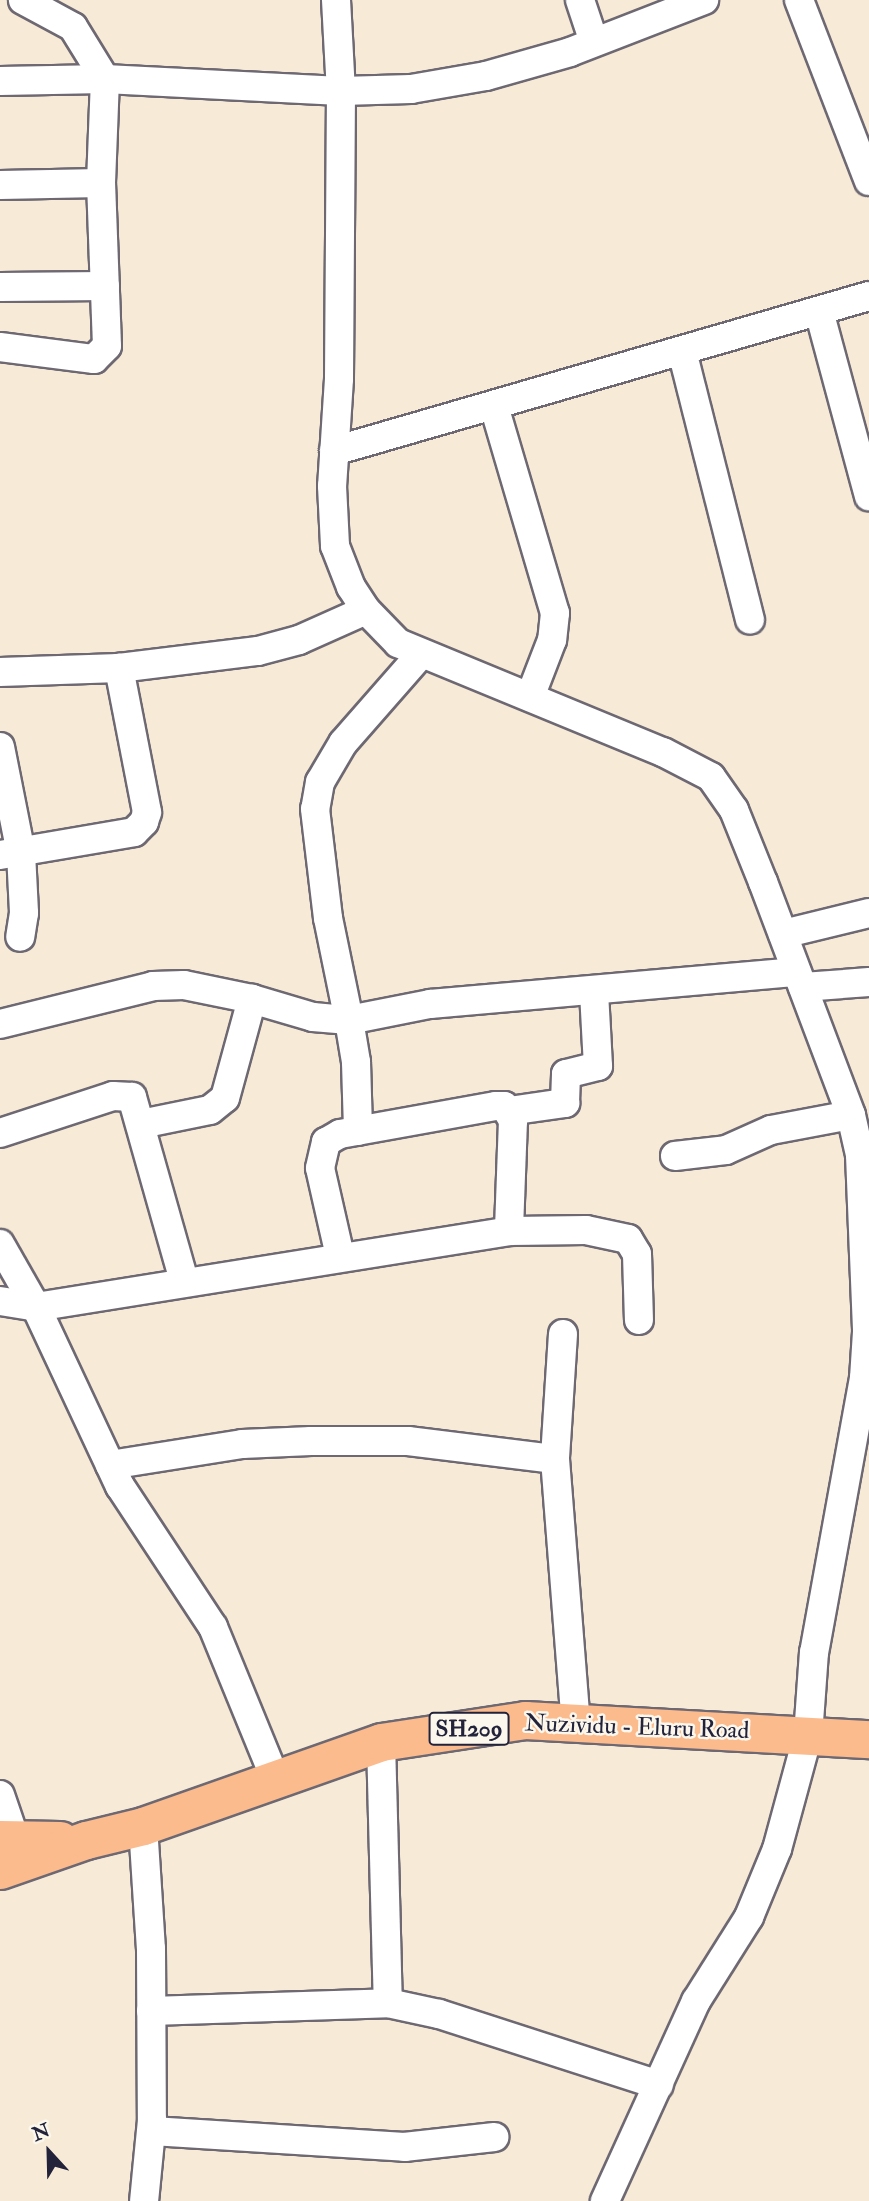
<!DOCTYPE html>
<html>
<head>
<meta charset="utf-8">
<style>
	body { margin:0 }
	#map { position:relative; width:869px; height:2201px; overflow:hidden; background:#f7ebd7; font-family:"IM FELL Double Pica",serif }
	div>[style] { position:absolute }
	.roads { filter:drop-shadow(2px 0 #6d6872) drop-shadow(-2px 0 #6d6872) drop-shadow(0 2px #6d6872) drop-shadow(0 -2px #6d6872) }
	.minor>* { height:28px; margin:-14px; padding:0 14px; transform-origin:14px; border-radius:14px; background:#fff }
	.major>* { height:37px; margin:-18.5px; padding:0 18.5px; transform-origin:18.5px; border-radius:18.5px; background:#fbbb8d }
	span { translate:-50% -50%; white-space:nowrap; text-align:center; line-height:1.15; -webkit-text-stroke:5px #fbf7ec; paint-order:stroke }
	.shield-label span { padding:2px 5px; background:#fbf7ec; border:2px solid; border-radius:5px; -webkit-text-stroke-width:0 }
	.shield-label { font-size:23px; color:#22223b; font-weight:700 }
	.street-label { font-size:24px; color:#22223b }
	.north { position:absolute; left:14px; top:2117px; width:70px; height:70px; -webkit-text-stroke:5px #fbf7ec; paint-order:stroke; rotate:338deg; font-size:19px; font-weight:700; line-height:28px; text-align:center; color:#22223b }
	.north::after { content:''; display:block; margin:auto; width:24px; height:32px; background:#22223b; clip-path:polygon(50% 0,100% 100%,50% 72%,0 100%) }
</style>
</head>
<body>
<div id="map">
	<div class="roads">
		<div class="minor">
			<div style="left:336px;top:0;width:91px;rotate:86.9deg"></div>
			<div style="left:341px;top:91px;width:288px;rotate:90.4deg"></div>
			<div style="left:339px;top:379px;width:107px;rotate:93.7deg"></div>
			<div style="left:332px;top:486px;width:60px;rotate:87.1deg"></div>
			<div style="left:335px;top:546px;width:44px;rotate:68.7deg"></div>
			<div style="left:351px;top:587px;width:27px;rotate:57deg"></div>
			<div style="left:366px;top:610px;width:46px;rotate:45.9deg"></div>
			<div style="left:398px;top:643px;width:287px;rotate:22.4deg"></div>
			<div style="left:663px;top:752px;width:54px;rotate:27.5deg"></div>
			<div style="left:711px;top:777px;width:40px;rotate:55.1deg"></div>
			<div style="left:734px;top:810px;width:78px;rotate:68.1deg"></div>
			<div style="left:763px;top:882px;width:249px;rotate:69.3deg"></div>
			<div style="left:851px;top:1115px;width:41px;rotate:77.3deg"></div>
			<div style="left:860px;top:1155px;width:177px;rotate:87.7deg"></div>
			<div style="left:867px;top:1332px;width:46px;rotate:93.7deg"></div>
			<div style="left:864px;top:1378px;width:279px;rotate:100.3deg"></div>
			<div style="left:814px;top:1652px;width:83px;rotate:94.1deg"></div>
			<div style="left:808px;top:1735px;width:118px;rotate:105.2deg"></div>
			<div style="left:777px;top:1849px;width:74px;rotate:112.4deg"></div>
			<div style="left:749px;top:1917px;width:99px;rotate:122.2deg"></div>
			<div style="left:696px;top:2001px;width:220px;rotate:114.5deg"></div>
			<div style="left:580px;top:0;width:44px;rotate:71.6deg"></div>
			<div style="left:799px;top:0;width:194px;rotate:68.9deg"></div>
			<div style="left:0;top:81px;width:105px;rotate:-1.1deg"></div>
			<div style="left:105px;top:79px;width:236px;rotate:2.9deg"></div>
			<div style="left:341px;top:91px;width:70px;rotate:-1.6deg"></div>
			<div style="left:411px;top:89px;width:76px;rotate:-9.8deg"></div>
			<div style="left:486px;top:76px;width:87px;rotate:-15.9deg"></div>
			<div style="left:570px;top:52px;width:144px;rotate:-21.2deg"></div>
			<div style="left:0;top:185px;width:101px;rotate:-1.1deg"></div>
			<div style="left:0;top:287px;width:105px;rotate:-0.5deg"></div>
			<div style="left:819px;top:311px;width:192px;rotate:74.9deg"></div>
			<div style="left:0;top:347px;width:95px;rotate:7.3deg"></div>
			<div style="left:94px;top:359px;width:18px;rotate:-45deg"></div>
			<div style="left:107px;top:346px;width:163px;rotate:-92.1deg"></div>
			<div style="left:101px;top:183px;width:104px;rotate:-87.8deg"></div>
			<div style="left:105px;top:79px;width:61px;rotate:-121.6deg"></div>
			<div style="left:73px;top:27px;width:57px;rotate:-151.6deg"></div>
			<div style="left:682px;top:351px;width:277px;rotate:75.8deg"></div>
			<div style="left:494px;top:406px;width:216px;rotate:73.6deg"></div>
			<div style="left:555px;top:613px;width:27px;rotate:96deg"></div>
			<div style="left:552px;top:640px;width:61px;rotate:111.1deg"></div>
			<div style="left:334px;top:451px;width:557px;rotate:-16.16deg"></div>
			<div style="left:421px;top:654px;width:118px;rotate:131.2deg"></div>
			<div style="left:343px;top:743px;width:45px;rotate:120.5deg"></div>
			<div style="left:320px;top:782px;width:27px;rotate:100deg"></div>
			<div style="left:315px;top:809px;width:110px;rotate:83.2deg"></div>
			<div style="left:328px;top:918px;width:104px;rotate:78.4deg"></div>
			<div style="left:349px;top:1020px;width:83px;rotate:-11.2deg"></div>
			<div style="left:430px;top:1004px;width:368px;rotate:-5deg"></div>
			<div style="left:0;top:672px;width:119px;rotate:-1.9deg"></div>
			<div style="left:119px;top:668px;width:140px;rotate:-7deg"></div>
			<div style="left:258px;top:651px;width:42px;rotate:-15deg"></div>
			<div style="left:299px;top:640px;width:73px;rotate:-24.1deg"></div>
			<div style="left:0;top:747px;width:108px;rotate:78.8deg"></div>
			<div style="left:21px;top:853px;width:60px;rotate:87.1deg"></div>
			<div style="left:24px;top:913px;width:24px;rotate:99deg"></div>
			<div style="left:0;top:855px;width:136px;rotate:-9.7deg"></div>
			<div style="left:134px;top:832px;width:14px;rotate:-45deg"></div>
			<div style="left:144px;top:822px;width:10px;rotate:-73deg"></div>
			<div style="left:147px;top:812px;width:147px;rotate:-101deg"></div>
			<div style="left:783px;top:934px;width:89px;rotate:-13.7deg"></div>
			<div style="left:803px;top:987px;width:66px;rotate:-4.3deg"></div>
			<div style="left:0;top:1024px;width:158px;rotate:-13.9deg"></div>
			<div style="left:153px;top:986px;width:31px;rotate:-2deg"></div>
			<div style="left:184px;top:985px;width:69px;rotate:11.6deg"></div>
			<div style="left:509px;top:1111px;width:57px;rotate:-8.1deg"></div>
			<div style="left:565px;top:1103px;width:29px;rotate:-88deg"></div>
			<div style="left:566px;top:1074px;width:33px;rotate:-14deg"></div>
			<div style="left:598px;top:1066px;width:75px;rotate:-93.1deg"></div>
			<div style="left:141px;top:1124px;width:70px;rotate:-11.5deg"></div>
			<div style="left:210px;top:1110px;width:19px;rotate:-39deg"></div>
			<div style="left:225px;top:1098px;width:103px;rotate:-74.7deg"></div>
			<div style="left:252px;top:999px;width:64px;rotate:16.4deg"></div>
			<div style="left:313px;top:1017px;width:36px;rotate:5deg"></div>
			<div style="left:349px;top:1020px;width:43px;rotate:80.5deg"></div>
			<div style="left:356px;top:1062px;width:69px;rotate:88.3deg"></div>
			<div style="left:0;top:1133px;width:119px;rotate:-18.1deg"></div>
			<div style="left:113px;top:1096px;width:19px;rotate:3deg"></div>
			<div style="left:132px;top:1097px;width:191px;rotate:74.2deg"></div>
			<div style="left:675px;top:1156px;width:51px;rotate:-6.7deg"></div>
			<div style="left:726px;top:1150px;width:49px;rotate:-24deg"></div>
			<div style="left:771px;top:1130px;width:81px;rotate:-10.6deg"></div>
			<div style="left:0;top:1244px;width:73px;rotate:60.3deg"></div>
			<div style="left:36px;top:1307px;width:198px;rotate:64.9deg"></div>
			<div style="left:120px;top:1486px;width:169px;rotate:56.6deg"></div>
			<div style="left:213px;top:1627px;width:163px;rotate:67.7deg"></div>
			<div style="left:340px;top:1256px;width:90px;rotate:-102.8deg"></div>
			<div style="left:320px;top:1168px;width:27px;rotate:-77deg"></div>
			<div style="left:326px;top:1142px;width:16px;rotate:-30deg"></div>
			<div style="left:340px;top:1134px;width:158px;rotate:-10.2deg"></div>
			<div style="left:496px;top:1106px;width:8px"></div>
			<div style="left:504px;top:1106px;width:17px;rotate:57deg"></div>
			<div style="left:513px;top:1120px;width:111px;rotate:92.1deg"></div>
			<div style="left:0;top:1301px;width:36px;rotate:9deg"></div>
			<div style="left:36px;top:1307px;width:479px;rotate:-9.1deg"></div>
			<div style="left:509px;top:1231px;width:77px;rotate:-0.7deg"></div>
			<div style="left:586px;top:1230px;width:43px;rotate:12.1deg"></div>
			<div style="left:628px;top:1239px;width:17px;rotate:59deg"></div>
			<div style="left:637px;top:1254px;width:66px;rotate:88.3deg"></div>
			<div style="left:563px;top:1334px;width:125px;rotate:93.7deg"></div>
			<div style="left:555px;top:1459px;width:265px;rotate:85.5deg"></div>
			<div style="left:110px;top:1465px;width:134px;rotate:-9deg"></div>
			<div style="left:242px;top:1444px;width:69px;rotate:-2.5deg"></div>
			<div style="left:311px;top:1441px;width:97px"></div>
			<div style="left:408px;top:1441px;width:148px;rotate:7deg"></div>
			<div style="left:381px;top:1742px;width:261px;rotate:88.5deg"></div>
			<div style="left:0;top:1795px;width:46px;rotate:71.2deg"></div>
			<div style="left:143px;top:1826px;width:123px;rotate:86.3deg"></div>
			<div style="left:151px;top:1949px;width:171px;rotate:89.7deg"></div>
			<div style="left:152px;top:2120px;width:81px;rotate:95.6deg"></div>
			<div style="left:151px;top:2011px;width:237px;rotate:-1.9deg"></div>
			<div style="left:388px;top:2003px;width:52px;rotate:12.2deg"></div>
			<div style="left:439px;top:2014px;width:231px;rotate:17.9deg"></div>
			<div style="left:152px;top:2131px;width:253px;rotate:3.6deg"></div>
			<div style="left:404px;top:2147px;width:91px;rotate:-6.3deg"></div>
		</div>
		<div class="major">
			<div style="left:0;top:1839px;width:60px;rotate:1deg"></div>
			<div style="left:0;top:1870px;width:91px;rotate:-19.2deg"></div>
			<div style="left:86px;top:1840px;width:59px;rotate:-13.8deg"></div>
			<div style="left:143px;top:1826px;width:252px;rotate:-19.4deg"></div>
			<div style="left:381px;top:1742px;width:146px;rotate:-8.7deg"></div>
			<div style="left:525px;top:1720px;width:345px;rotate:3.2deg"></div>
		</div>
	</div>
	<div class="shield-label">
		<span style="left:469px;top:1729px">SH209</span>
	</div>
	<div class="street-label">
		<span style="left:637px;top:1727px;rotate:2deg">Nuzividu - Eluru Road</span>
	</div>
	<div class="north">N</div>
</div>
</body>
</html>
